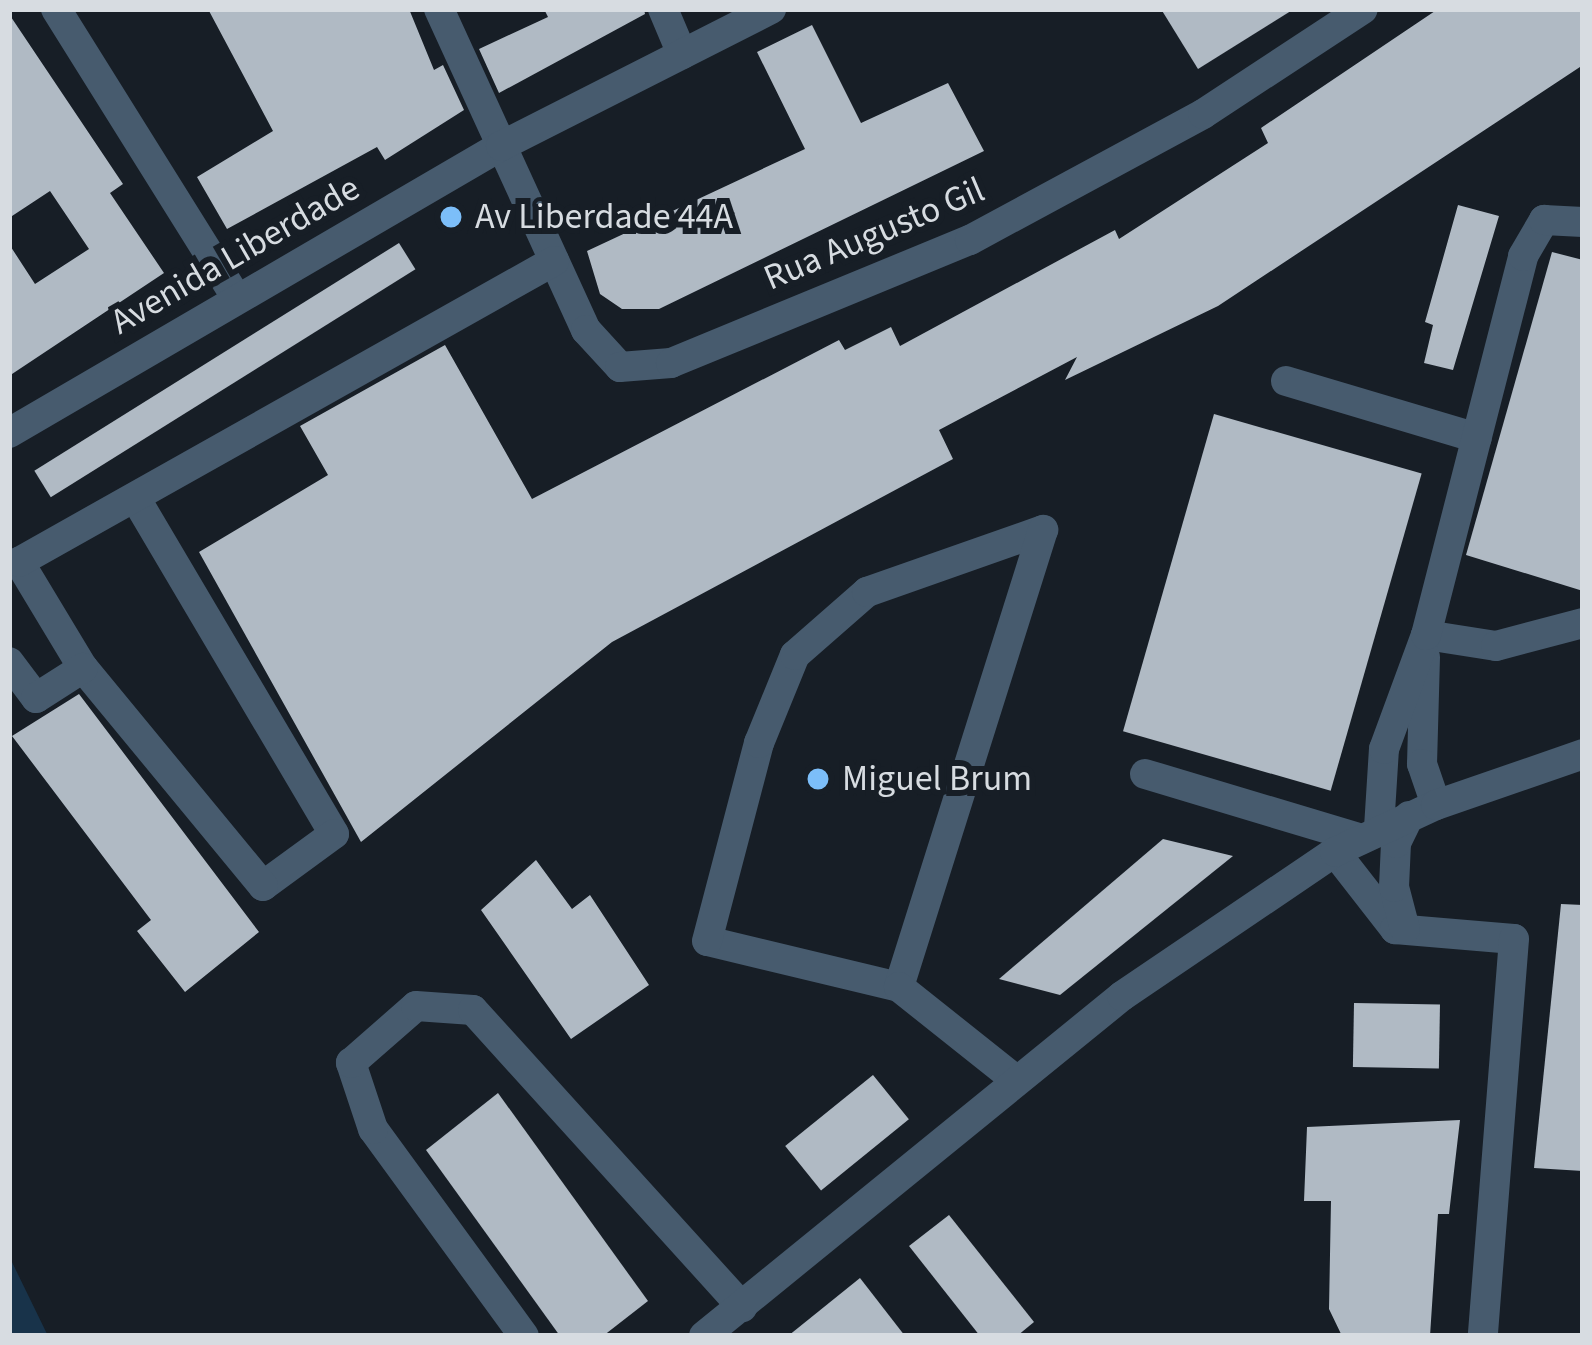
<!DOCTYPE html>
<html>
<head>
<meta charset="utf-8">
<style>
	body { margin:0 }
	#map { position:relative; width:1592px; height:1345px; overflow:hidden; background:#171e26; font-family:"Source Sans 3",sans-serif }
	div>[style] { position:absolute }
	.green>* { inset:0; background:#18334a }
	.building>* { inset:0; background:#b0bac4; transform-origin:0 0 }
	.minor>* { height:30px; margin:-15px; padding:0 15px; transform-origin:15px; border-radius:15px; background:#475b6e }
	.dots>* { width:33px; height:33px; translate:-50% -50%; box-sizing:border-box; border:6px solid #171e26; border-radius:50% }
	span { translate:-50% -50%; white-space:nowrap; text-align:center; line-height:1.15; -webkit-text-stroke:12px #171e26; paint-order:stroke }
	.poi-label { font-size:36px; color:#d7dce1 }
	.left { translate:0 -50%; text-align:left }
	.street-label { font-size:36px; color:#d7dce1 }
	.frame { position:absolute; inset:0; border:12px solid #d7dce1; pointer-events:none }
</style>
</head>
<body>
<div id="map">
	<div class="green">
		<div style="clip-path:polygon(9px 1256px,48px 1336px,9px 1336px)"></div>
	</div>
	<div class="building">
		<div style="clip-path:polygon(208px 9px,409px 9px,434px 70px,443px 65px,464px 110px,385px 160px,377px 147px,227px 229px,197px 177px,273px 131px)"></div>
		<div style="clip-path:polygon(544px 9px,644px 9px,645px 14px,499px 93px,479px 49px,548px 17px)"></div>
		<div style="clip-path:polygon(1161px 9px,1294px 9px,1198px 69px)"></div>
		<div style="clip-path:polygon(1438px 9px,1583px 9px,1583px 65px,1218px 306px,1065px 380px,1077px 357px,939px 430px,953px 459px,612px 642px,361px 842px,199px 552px,328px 475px,300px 426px,445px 345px,532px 499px,839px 340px,845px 350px,891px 327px,900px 346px,1115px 230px,1119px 239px,1268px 143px,1261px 128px)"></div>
		<div style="clip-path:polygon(9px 14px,123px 184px,110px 193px,164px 273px,9px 376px,9px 244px,35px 284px,89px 249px,50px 191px,9px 218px)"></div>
		<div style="clip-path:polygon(812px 25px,861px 123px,948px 83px,984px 151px,659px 309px,622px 309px,600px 294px,587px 251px,805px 149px,757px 52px)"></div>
		<div style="clip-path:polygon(1458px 205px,1499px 216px,1453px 370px,1424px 363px,1433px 325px,1425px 322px)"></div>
		<div style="left:399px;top:243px;width:31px;height:430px;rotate:58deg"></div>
		<div style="clip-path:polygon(1552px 252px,1583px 260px,1583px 591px,1466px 555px)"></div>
		<div style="left:1214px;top:414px;width:216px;height:330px;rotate:16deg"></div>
		<div style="clip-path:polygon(79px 694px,259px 932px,185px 992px,137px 931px,151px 920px,12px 736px)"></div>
		<div style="clip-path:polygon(1163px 839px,1233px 856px,1060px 995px,999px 979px)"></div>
		<div style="clip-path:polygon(536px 860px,572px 909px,590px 895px,649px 985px,571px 1039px,481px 910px)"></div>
		<div style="clip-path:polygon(1561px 904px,1583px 905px,1583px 1171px,1534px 1168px)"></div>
		<div style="left:1354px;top:1003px;width:86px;height:64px;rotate:1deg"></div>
		<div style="left:873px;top:1075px;width:57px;height:113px;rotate:51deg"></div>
		<div style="clip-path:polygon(498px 1093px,648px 1301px,603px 1336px,560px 1336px,426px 1150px)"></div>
		<div style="clip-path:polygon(1460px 1120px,1449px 1214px,1438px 1214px,1430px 1336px,1342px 1336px,1329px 1309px,1331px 1201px,1304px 1201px,1307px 1127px)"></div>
		<div style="clip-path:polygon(949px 1215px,1034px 1322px,1017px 1336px,980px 1336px,909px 1246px)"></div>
		<div style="clip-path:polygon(860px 1278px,905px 1336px,788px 1336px)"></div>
	</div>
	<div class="minor">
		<div style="left:56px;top:9px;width:340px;rotate:58deg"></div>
		<div style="left:439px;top:9px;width:353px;rotate:65.4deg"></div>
		<div style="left:586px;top:330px;width:50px;rotate:47.4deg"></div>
		<div style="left:620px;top:367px;width:51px;rotate:-4.5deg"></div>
		<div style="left:671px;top:363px;width:323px;rotate:-22.4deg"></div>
		<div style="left:970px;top:240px;width:265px;rotate:-28.4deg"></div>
		<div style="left:1203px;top:114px;width:191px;rotate:-33.3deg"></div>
		<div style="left:663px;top:9px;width:49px;rotate:67.1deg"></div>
		<div style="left:1286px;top:381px;width:199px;rotate:16.6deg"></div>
		<div style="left:9px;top:433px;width:570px;rotate:-30.26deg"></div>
		<div style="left:501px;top:146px;width:303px;rotate:-26.9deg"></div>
		<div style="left:136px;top:499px;width:389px;rotate:59.4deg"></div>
		<div style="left:334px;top:834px;width:88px;rotate:143.8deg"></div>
		<div style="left:263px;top:886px;width:283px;rotate:-129.5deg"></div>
		<div style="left:83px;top:668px;width:124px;rotate:-121.1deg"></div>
		<div style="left:19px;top:562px;width:614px;rotate:-29.36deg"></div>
		<div style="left:1426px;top:635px;width:71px;rotate:8.9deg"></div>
		<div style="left:1496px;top:646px;width:90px;rotate:-14.8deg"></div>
		<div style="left:1425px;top:657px;width:107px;rotate:91.6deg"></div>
		<div style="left:1422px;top:764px;width:43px;rotate:71.1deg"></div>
		<div style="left:9px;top:662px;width:45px;rotate:53.1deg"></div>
		<div style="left:36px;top:698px;width:56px;rotate:-32.6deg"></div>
		<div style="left:1145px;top:774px;width:226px;rotate:16.7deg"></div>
		<div style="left:1379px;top:828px;width:79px;rotate:-86.4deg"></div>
		<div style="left:1384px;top:749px;width:121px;rotate:-69.8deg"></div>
		<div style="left:1426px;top:635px;width:391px;rotate:-75.6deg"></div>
		<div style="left:1523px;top:256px;width:42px;rotate:-59.7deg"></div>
		<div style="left:1544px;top:220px;width:39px;rotate:3deg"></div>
		<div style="left:1335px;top:852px;width:98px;rotate:52.1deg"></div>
		<div style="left:1395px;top:929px;width:119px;rotate:4.8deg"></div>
		<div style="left:1514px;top:939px;width:398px;rotate:94.5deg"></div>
		<div style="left:1405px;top:929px;width:43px;rotate:-104.7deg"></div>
		<div style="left:1394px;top:887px;width:44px;rotate:-87.4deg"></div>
		<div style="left:1396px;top:843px;width:30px;rotate:-64deg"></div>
		<div style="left:899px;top:987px;width:197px;rotate:-166.5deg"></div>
		<div style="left:707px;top:941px;width:205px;rotate:-75.3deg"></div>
		<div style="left:759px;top:743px;width:95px;rotate:-67.8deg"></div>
		<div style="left:795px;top:655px;width:96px;rotate:-41.2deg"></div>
		<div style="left:867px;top:592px;width:187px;rotate:-19.4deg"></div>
		<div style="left:1043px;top:530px;width:479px;rotate:107.5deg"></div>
		<div style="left:899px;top:987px;width:149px;rotate:38.5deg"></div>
		<div style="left:524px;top:1336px;width:256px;rotate:-126.1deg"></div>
		<div style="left:373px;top:1129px;width:70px;rotate:-108.4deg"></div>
		<div style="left:351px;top:1063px;width:86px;rotate:-41.2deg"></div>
		<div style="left:416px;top:1006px;width:57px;rotate:4deg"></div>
		<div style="left:473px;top:1010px;width:401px;rotate:47.8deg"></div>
		<div style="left:704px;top:1336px;width:539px;rotate:-39.12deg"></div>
		<div style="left:1122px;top:996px;width:257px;rotate:-34.1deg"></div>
		<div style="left:1335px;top:852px;width:111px;rotate:-25deg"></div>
		<div style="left:1436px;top:805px;width:156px;rotate:-19.1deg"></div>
	</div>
	<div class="dots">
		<div style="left:451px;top:217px;background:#7cbef9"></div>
		<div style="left:818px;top:779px;background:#7cbef9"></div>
	</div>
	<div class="poi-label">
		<span class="left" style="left:475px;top:217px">Av Liberdade 44A</span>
		<span class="left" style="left:842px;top:779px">Miguel Brum</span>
	</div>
	<div class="street-label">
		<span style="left:874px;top:234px;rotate:-23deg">Rua Augusto Gil</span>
		<span style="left:235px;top:255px;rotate:-30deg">Avenida Liberdade</span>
	</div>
	<div class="frame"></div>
</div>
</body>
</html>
